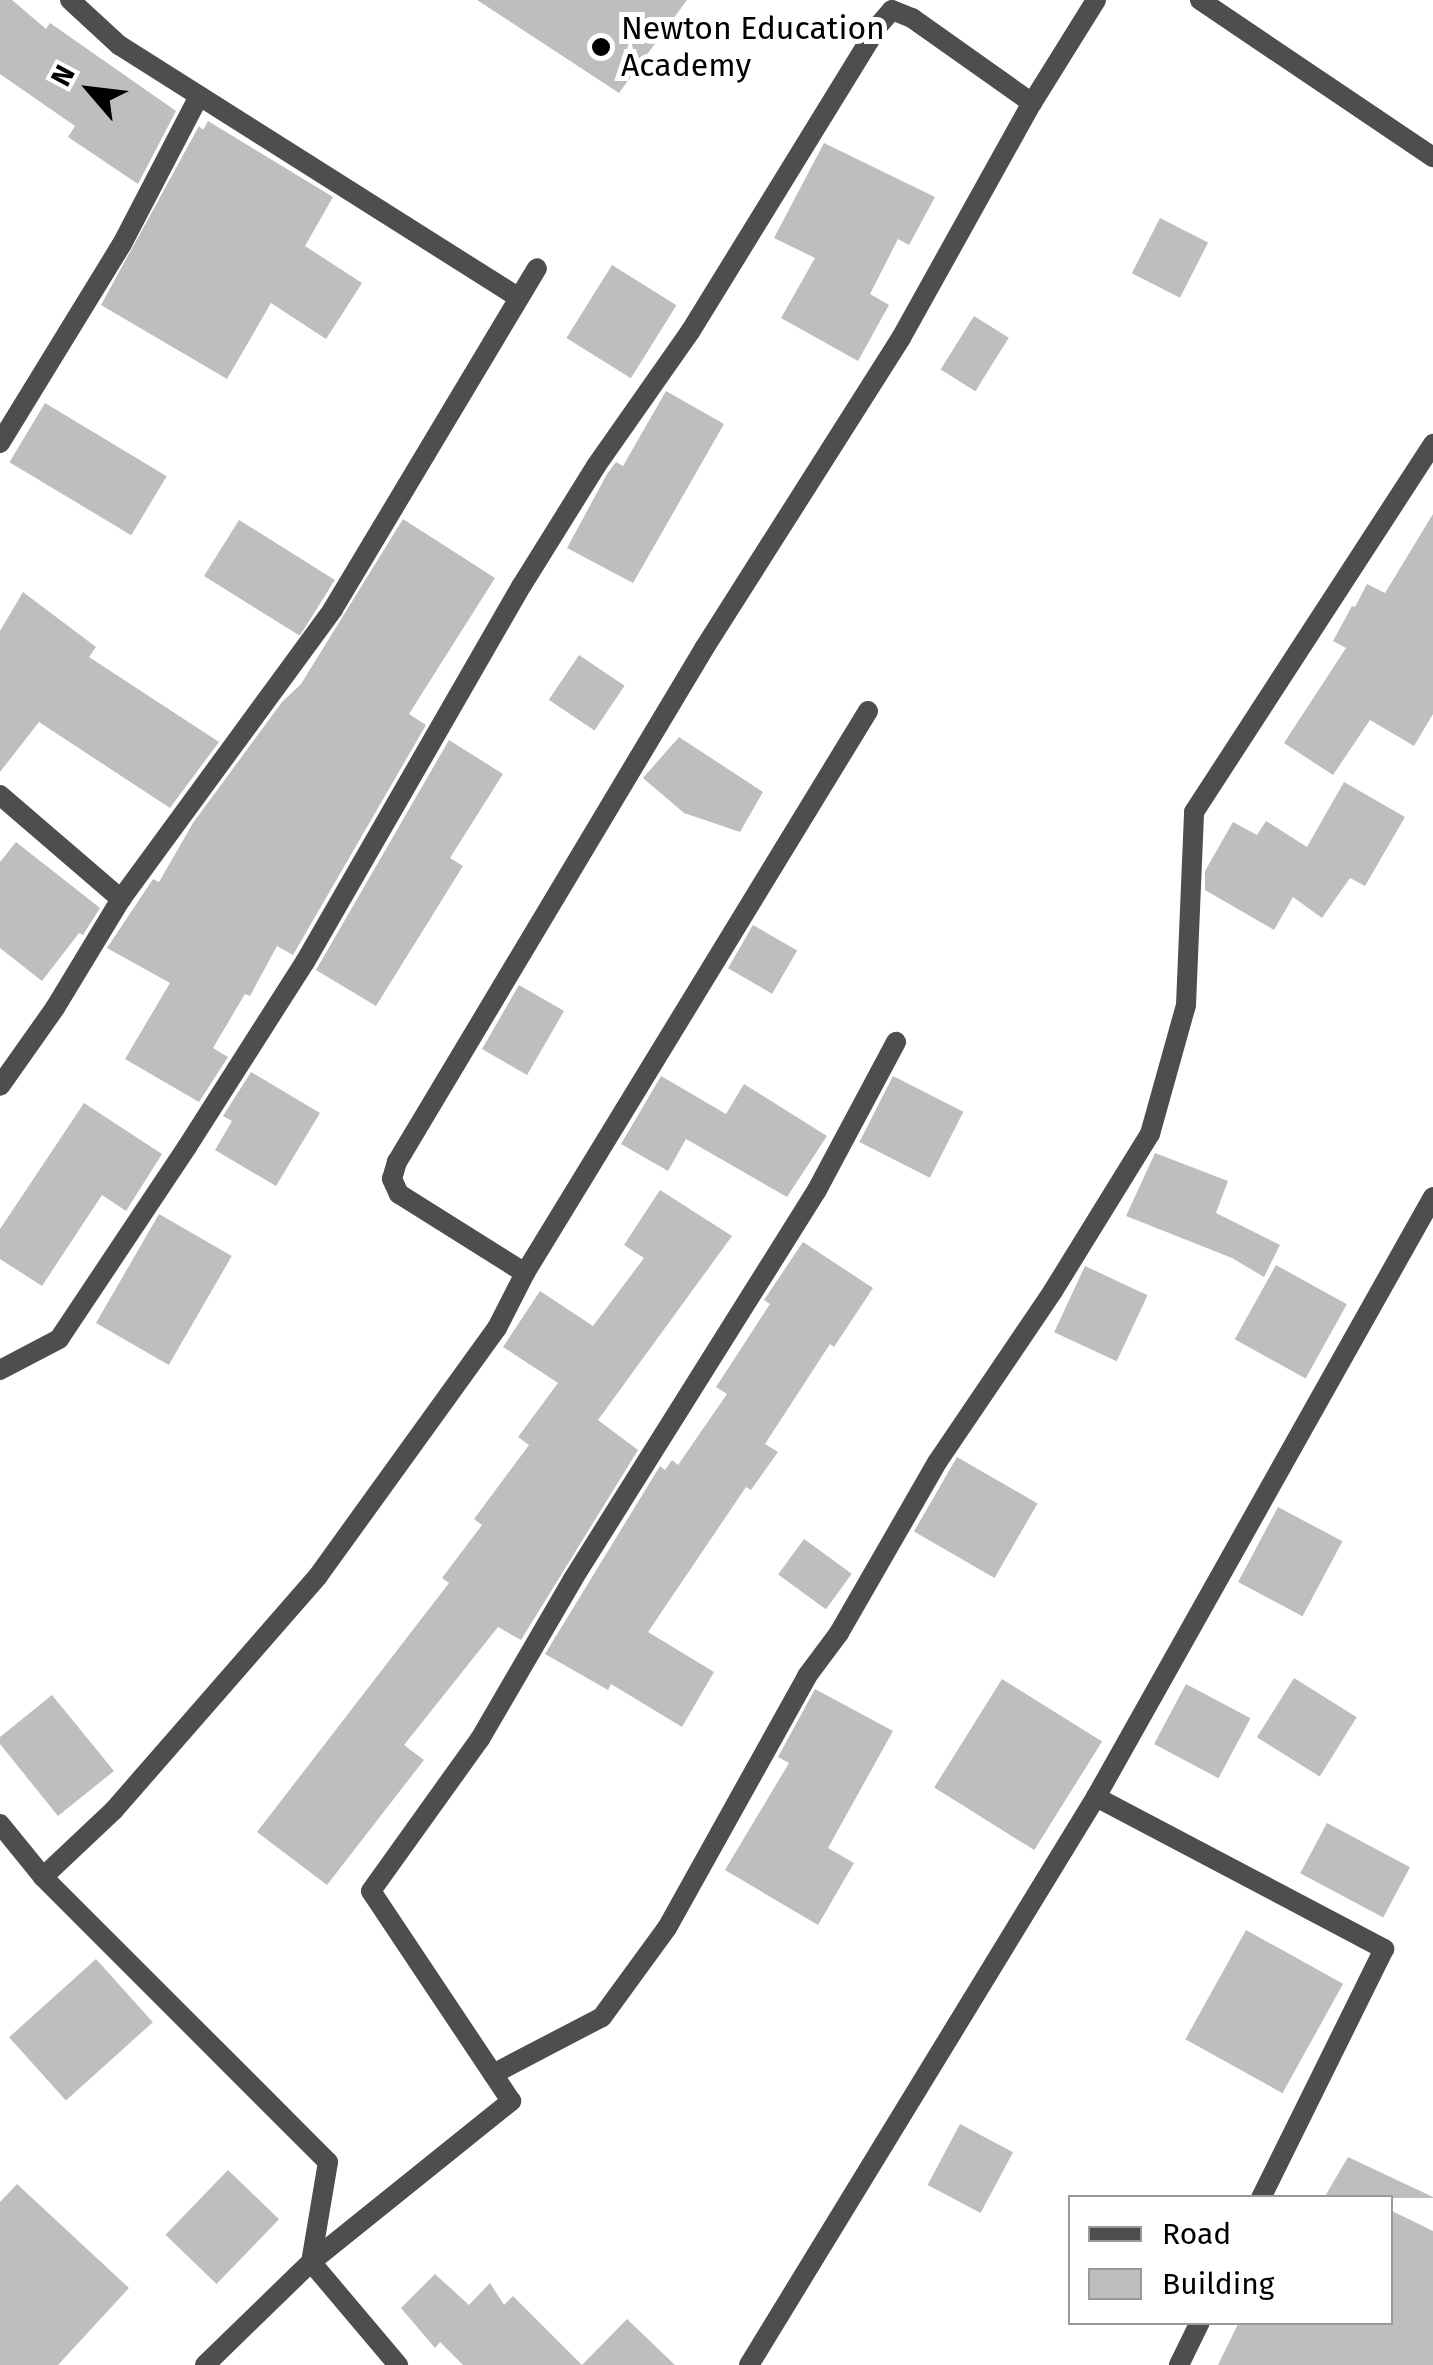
<!DOCTYPE html>
<html>
<head>
<meta charset="utf-8">
<style>
	body { margin:0 }
	#map { position:relative; width:1433px; height:2365px; overflow:hidden; background:#fff; font-family:"Fira Sans",sans-serif }
	div>[style] { position:absolute }
	.building>* { inset:0; background:#bebebe; transform-origin:0 0 }
	.street>* { height:20px; margin:-10px; padding:0 10px; transform-origin:10px; border-radius:10px; background:#4e4e4e }
	.dots>* { width:28px; height:28px; translate:-50% -50%; box-sizing:border-box; border:5px solid #fff; border-radius:50% }
	span { translate:-50% -50%; white-space:nowrap; text-align:center; line-height:1.15; -webkit-text-stroke:10px #fff; paint-order:stroke }
	.poi-label { font-size:32px; color:#000 }
	.left { translate:0 -50%; text-align:left }
	.legend { position:absolute; left:1068px; top:2195px; width:325px; height:130px; box-sizing:border-box; background:#fff; border:2px solid #999; margin:0; padding:12px 18px; list-style:none; font-size:30px; color:#000 }
	.legend li { display:flex; align-items:center; gap:20px; height:50px }
	.legend b { width:50px; border:2px solid #999 }
	.north { position:absolute; left:40px; top:40px; width:100px; height:100px; -webkit-text-stroke:8px #fff; paint-order:stroke; rotate:298deg; font-size:28px; font-weight:700; line-height:40px; text-align:center; color:#000 }
	.north::after { content:''; display:block; margin:auto; width:35px; height:45px; background:#000; clip-path:polygon(50% 0,100% 100%,50% 72%,0 100%) }
</style>
</head>
<body>
<div id="map">
	<div class="building">
		<div style="clip-path:polygon(0 0,12px 0,46px 29px,50px 23px,176px 111px,138px 184px,68px 137px,75px 126px,0 74px)"></div>
		<div style="clip-path:polygon(477px 0,687px 0,619px 93px)"></div>
		<div style="clip-path:polygon(208px 121px,333px 197px,305px 246px,362px 283px,326px 339px,271px 303px,227px 379px,101px 305px,199px 126px,203px 130px)"></div>
		<div style="clip-path:polygon(824px 143px,935px 197px,909px 245px,898px 239px,870px 294px,889px 305px,858px 361px,781px 318px,815px 258px,774px 238px)"></div>
		<div style="left:1160px;top:218px;width:54px;height:62px;rotate:27deg"></div>
		<div style="left:612px;top:265px;width:76px;height:86px;rotate:32deg"></div>
		<div style="left:974px;top:316px;width:41px;height:63px;rotate:32deg"></div>
		<div style="clip-path:polygon(666px 391px,724px 424px,633px 583px,567px 548px,607px 474px,616px 462px,623px 466px)"></div>
		<div style="left:45px;top:403px;width:142px;height:69px;rotate:31deg"></div>
		<div style="clip-path:polygon(1433px 514px,1433px 714px,1414px 746px,1370px 720px,1333px 775px,1284px 743px,1346px 648px,1333px 641px,1352px 606px,1355px 607px,1367px 584px,1385px 593px)"></div>
		<div style="clip-path:polygon(403px 519px,495px 578px,409px 714px,426px 725px,293px 955px,277px 946px,250px 996px,245px 994px,213px 1048px,228px 1057px,199px 1102px,125px 1059px,170px 983px,107px 948px,153px 879px,159px 882px,193px 823px,282px 702px,301px 684px)"></div>
		<div style="left:239px;top:520px;width:113px;height:66px;rotate:32deg"></div>
		<div style="clip-path:polygon(23px 592px,96px 647px,89px 657px,219px 742px,170px 808px,39px 722px,0 772px,0 631px)"></div>
		<div style="left:579px;top:655px;width:55px;height:54px;rotate:34deg"></div>
		<div style="clip-path:polygon(679px 737px,763px 792px,740px 832px,684px 813px,643px 778px)"></div>
		<div style="clip-path:polygon(449px 740px,503px 774px,450px 858px,463px 866px,376px 1006px,316px 970px)"></div>
		<div style="clip-path:polygon(1344px 782px,1405px 817px,1365px 886px,1350px 878px,1322px 918px,1293px 897px,1274px 930px,1205px 890px,1205px 871px,1233px 822px,1257px 835px,1266px 821px,1307px 847px)"></div>
		<div style="clip-path:polygon(16px 842px,100px 908px,83px 935px,79px 933px,42px 981px,0 948px,0 862px)"></div>
		<div style="left:753px;top:925px;width:51px;height:50px;rotate:30deg"></div>
		<div style="left:519px;top:985px;width:52px;height:74px;rotate:30deg"></div>
		<div style="clip-path:polygon(251px 1072px,320px 1113px,276px 1186px,215px 1150px,232px 1121px,223px 1116px)"></div>
		<div style="clip-path:polygon(661px 1076px,726px 1114px,744px 1084px,827px 1136px,787px 1197px,686px 1139px,668px 1171px,621px 1144px)"></div>
		<div style="left:893px;top:1076px;width:79px;height:74px;rotate:27deg"></div>
		<div style="clip-path:polygon(84px 1103px,162px 1154px,126px 1211px,102px 1195px,42px 1286px,0 1259px,0 1229px)"></div>
		<div style="clip-path:polygon(1155px 1153px,1228px 1181px,1216px 1213px,1280px 1245px,1264px 1277px,1232px 1258px,1126px 1216px)"></div>
		<div style="clip-path:polygon(660px 1190px,732px 1236px,598px 1420px,638px 1450px,521px 1640px,498px 1627px,404px 1745px,424px 1760px,327px 1885px,257px 1832px,449px 1583px,442px 1578px,482px 1525px,474px 1519px,529px 1445px,518px 1437px,558px 1383px,503px 1347px,540px 1291px,593px 1326px,644px 1258px,624px 1245px)"></div>
		<div style="left:159px;top:1214px;width:84px;height:126px;rotate:30deg"></div>
		<div style="clip-path:polygon(803px 1242px,873px 1288px,834px 1347px,830px 1344px,765px 1444px,778px 1452px,751px 1490px,746px 1487px,648px 1632px,714px 1672px,682px 1727px,611px 1684px,608px 1690px,545px 1654px,660px 1466px,665px 1470px,672px 1460px,678px 1465px,727px 1394px,716px 1387px,770px 1304px,764px 1300px)"></div>
		<div style="left:1276px;top:1265px;width:81px;height:85px;rotate:29deg"></div>
		<div style="left:1085px;top:1266px;width:69px;height:73px;rotate:25deg"></div>
		<div style="left:957px;top:1457px;width:93px;height:86px;rotate:30deg"></div>
		<div style="left:1278px;top:1507px;width:73px;height:85px;rotate:28deg"></div>
		<div style="left:804px;top:1539px;width:59px;height:44px;rotate:36deg"></div>
		<div style="left:1294px;top:1678px;width:74px;height:70px;rotate:32deg"></div>
		<div style="left:1002px;top:1679px;width:118px;height:128px;rotate:32deg"></div>
		<div style="left:1186px;top:1684px;width:73px;height:68px;rotate:28deg"></div>
		<div style="clip-path:polygon(815px 1689px,893px 1731px,828px 1848px,854px 1863px,818px 1925px,725px 1870px,789px 1763px,778px 1757px)"></div>
		<div style="clip-path:polygon(52px 1695px,114px 1771px,58px 1816px,0 1744px,0 1737px)"></div>
		<div style="left:1327px;top:1823px;width:94px;height:57px;rotate:28deg"></div>
		<div style="left:1246px;top:1930px;width:111px;height:125px;rotate:29deg"></div>
		<div style="left:96px;top:1959px;width:85px;height:117px;rotate:48deg"></div>
		<div style="left:960px;top:2124px;width:60px;height:69px;rotate:28deg"></div>
		<div style="clip-path:polygon(1348px 2157px,1433px 2197px,1433px 2198px,1324px 2198px)"></div>
		<div style="left:228px;top:2170px;width:71px;height:90px;rotate:44deg"></div>
		<div style="clip-path:polygon(17px 2184px,129px 2288px,58px 2365px,0 2365px,0 2202px)"></div>
		<div style="clip-path:polygon(1390px 2210px,1433px 2231px,1433px 2365px,1218px 2365px,1239px 2322px,1390px 2322px)"></div>
		<div style="clip-path:polygon(435px 2274px,469px 2305px,490px 2283px,504px 2305px,513px 2296px,582px 2365px,627px 2319px,675px 2365px,463px 2365px,440px 2342px,435px 2348px,401px 2308px)"></div>
	</div>
	<div class="street">
		<div style="left:70px;top:0;width:67px;rotate:42.6deg"></div>
		<div style="left:119px;top:45px;width:473px;rotate:32.3deg"></div>
		<div style="left:1200px;top:0;width:281px;rotate:34deg"></div>
		<div style="left:0;top:443px;width:233px;rotate:-58.5deg"></div>
		<div style="left:122px;top:244px;width:167px;rotate:-62.5deg"></div>
		<div style="left:868px;top:711px;width:658px;rotate:121.4deg"></div>
		<div style="left:525px;top:1273px;width:149px;rotate:-147.9deg"></div>
		<div style="left:399px;top:1194px;width:17px;rotate:-115deg"></div>
		<div style="left:392px;top:1179px;width:18px;rotate:-74deg"></div>
		<div style="left:397px;top:1162px;width:600px;rotate:-59.12deg"></div>
		<div style="left:705px;top:647px;width:366px;rotate:-57.6deg"></div>
		<div style="left:901px;top:338px;width:269px;rotate:-60.9deg"></div>
		<div style="left:0;top:795px;width:160px;rotate:40.7deg"></div>
		<div style="left:121px;top:899px;width:127px;rotate:121.2deg"></div>
		<div style="left:55px;top:1008px;width:95px;rotate:125.2deg"></div>
		<div style="left:121px;top:899px;width:359px;rotate:-53.8deg"></div>
		<div style="left:333px;top:609px;width:397px;rotate:-59.1deg"></div>
		<div style="left:0;top:1370px;width:67px;rotate:-27.7deg"></div>
		<div style="left:59px;top:1339px;width:231px;rotate:-56.3deg"></div>
		<div style="left:187px;top:1147px;width:219px;rotate:-57.5deg"></div>
		<div style="left:305px;top:962px;width:435px;rotate:-60.1deg"></div>
		<div style="left:522px;top:585px;width:140px;rotate:-58.1deg"></div>
		<div style="left:596px;top:466px;width:164px;rotate:-55deg"></div>
		<div style="left:690px;top:332px;width:359px;rotate:-58.4deg"></div>
		<div style="left:878px;top:26px;width:21px;rotate:-49deg"></div>
		<div style="left:892px;top:10px;width:22px;rotate:22deg"></div>
		<div style="left:912px;top:18px;width:147px;rotate:35.3deg"></div>
		<div style="left:1032px;top:103px;width:121px;rotate:-58.1deg"></div>
		<div style="left:1096px;top:1797px;width:326px;rotate:27.8deg"></div>
		<div style="left:1384px;top:1949px;width:278px;rotate:116.3deg"></div>
		<div style="left:0;top:1824px;width:68px;rotate:50.9deg"></div>
		<div style="left:43px;top:1877px;width:403px;rotate:45deg"></div>
		<div style="left:328px;top:2162px;width:101px;rotate:99.6deg"></div>
		<div style="left:311px;top:2262px;width:135px;rotate:49.8deg"></div>
		<div style="left:43px;top:1877px;width:98px;rotate:-43.3deg"></div>
		<div style="left:114px;top:1810px;width:310px;rotate:-48.9deg"></div>
		<div style="left:318px;top:1576px;width:306px;rotate:-54.2deg"></div>
		<div style="left:497px;top:1328px;width:62px;rotate:-63deg"></div>
		<div style="left:493px;top:2074px;width:123px;rotate:-27.6deg"></div>
		<div style="left:602px;top:2017px;width:110px;rotate:-53.9deg"></div>
		<div style="left:667px;top:1928px;width:288px;rotate:-60.9deg"></div>
		<div style="left:807px;top:1676px;width:54px;rotate:-53.3deg"></div>
		<div style="left:839px;top:1633px;width:198px;rotate:-60.1deg"></div>
		<div style="left:938px;top:1461px;width:205px;rotate:-55.9deg"></div>
		<div style="left:1053px;top:1291px;width:185px;rotate:-58.3deg"></div>
		<div style="left:1150px;top:1134px;width:134px;rotate:-74.4deg"></div>
		<div style="left:1186px;top:1005px;width:193px;rotate:-87.6deg"></div>
		<div style="left:1194px;top:812px;width:439px;rotate:-57deg"></div>
		<div style="left:205px;top:2365px;width:148px;rotate:-44.2deg"></div>
		<div style="left:311px;top:2262px;width:257px;rotate:-38.8deg"></div>
		<div style="left:511px;top:2101px;width:252px;rotate:-123.7deg"></div>
		<div style="left:371px;top:1891px;width:187px;rotate:-54.4deg"></div>
		<div style="left:480px;top:1739px;width:185px;rotate:-59.8deg"></div>
		<div style="left:573px;top:1579px;width:459px;rotate:-57.9deg"></div>
		<div style="left:817px;top:1190px;width:168px;rotate:-61.9deg"></div>
		<div style="left:749px;top:2365px;width:666px;rotate:-58.58deg"></div>
		<div style="left:1096px;top:1797px;width:688px;rotate:-60.68deg"></div>
		<div style="left:1179px;top:2365px;width:48px;rotate:-64deg"></div>
	</div>
	<div class="dots">
		<div style="left:601px;top:47px;background:#000"></div>
	</div>
	<div class="poi-label">
		<span class="left" style="left:621px;top:47px">Newton Education<br>Academy</span>
	</div>
	<ul class="legend">
	<li><b style="height:12px;background:#4e4e4e"></b>Road</li>
	<li><b style="height:28px;background:#bebebe"></b>Building</li>
	</ul>
	<div class="north">N</div>
</div>
</body>
</html>
